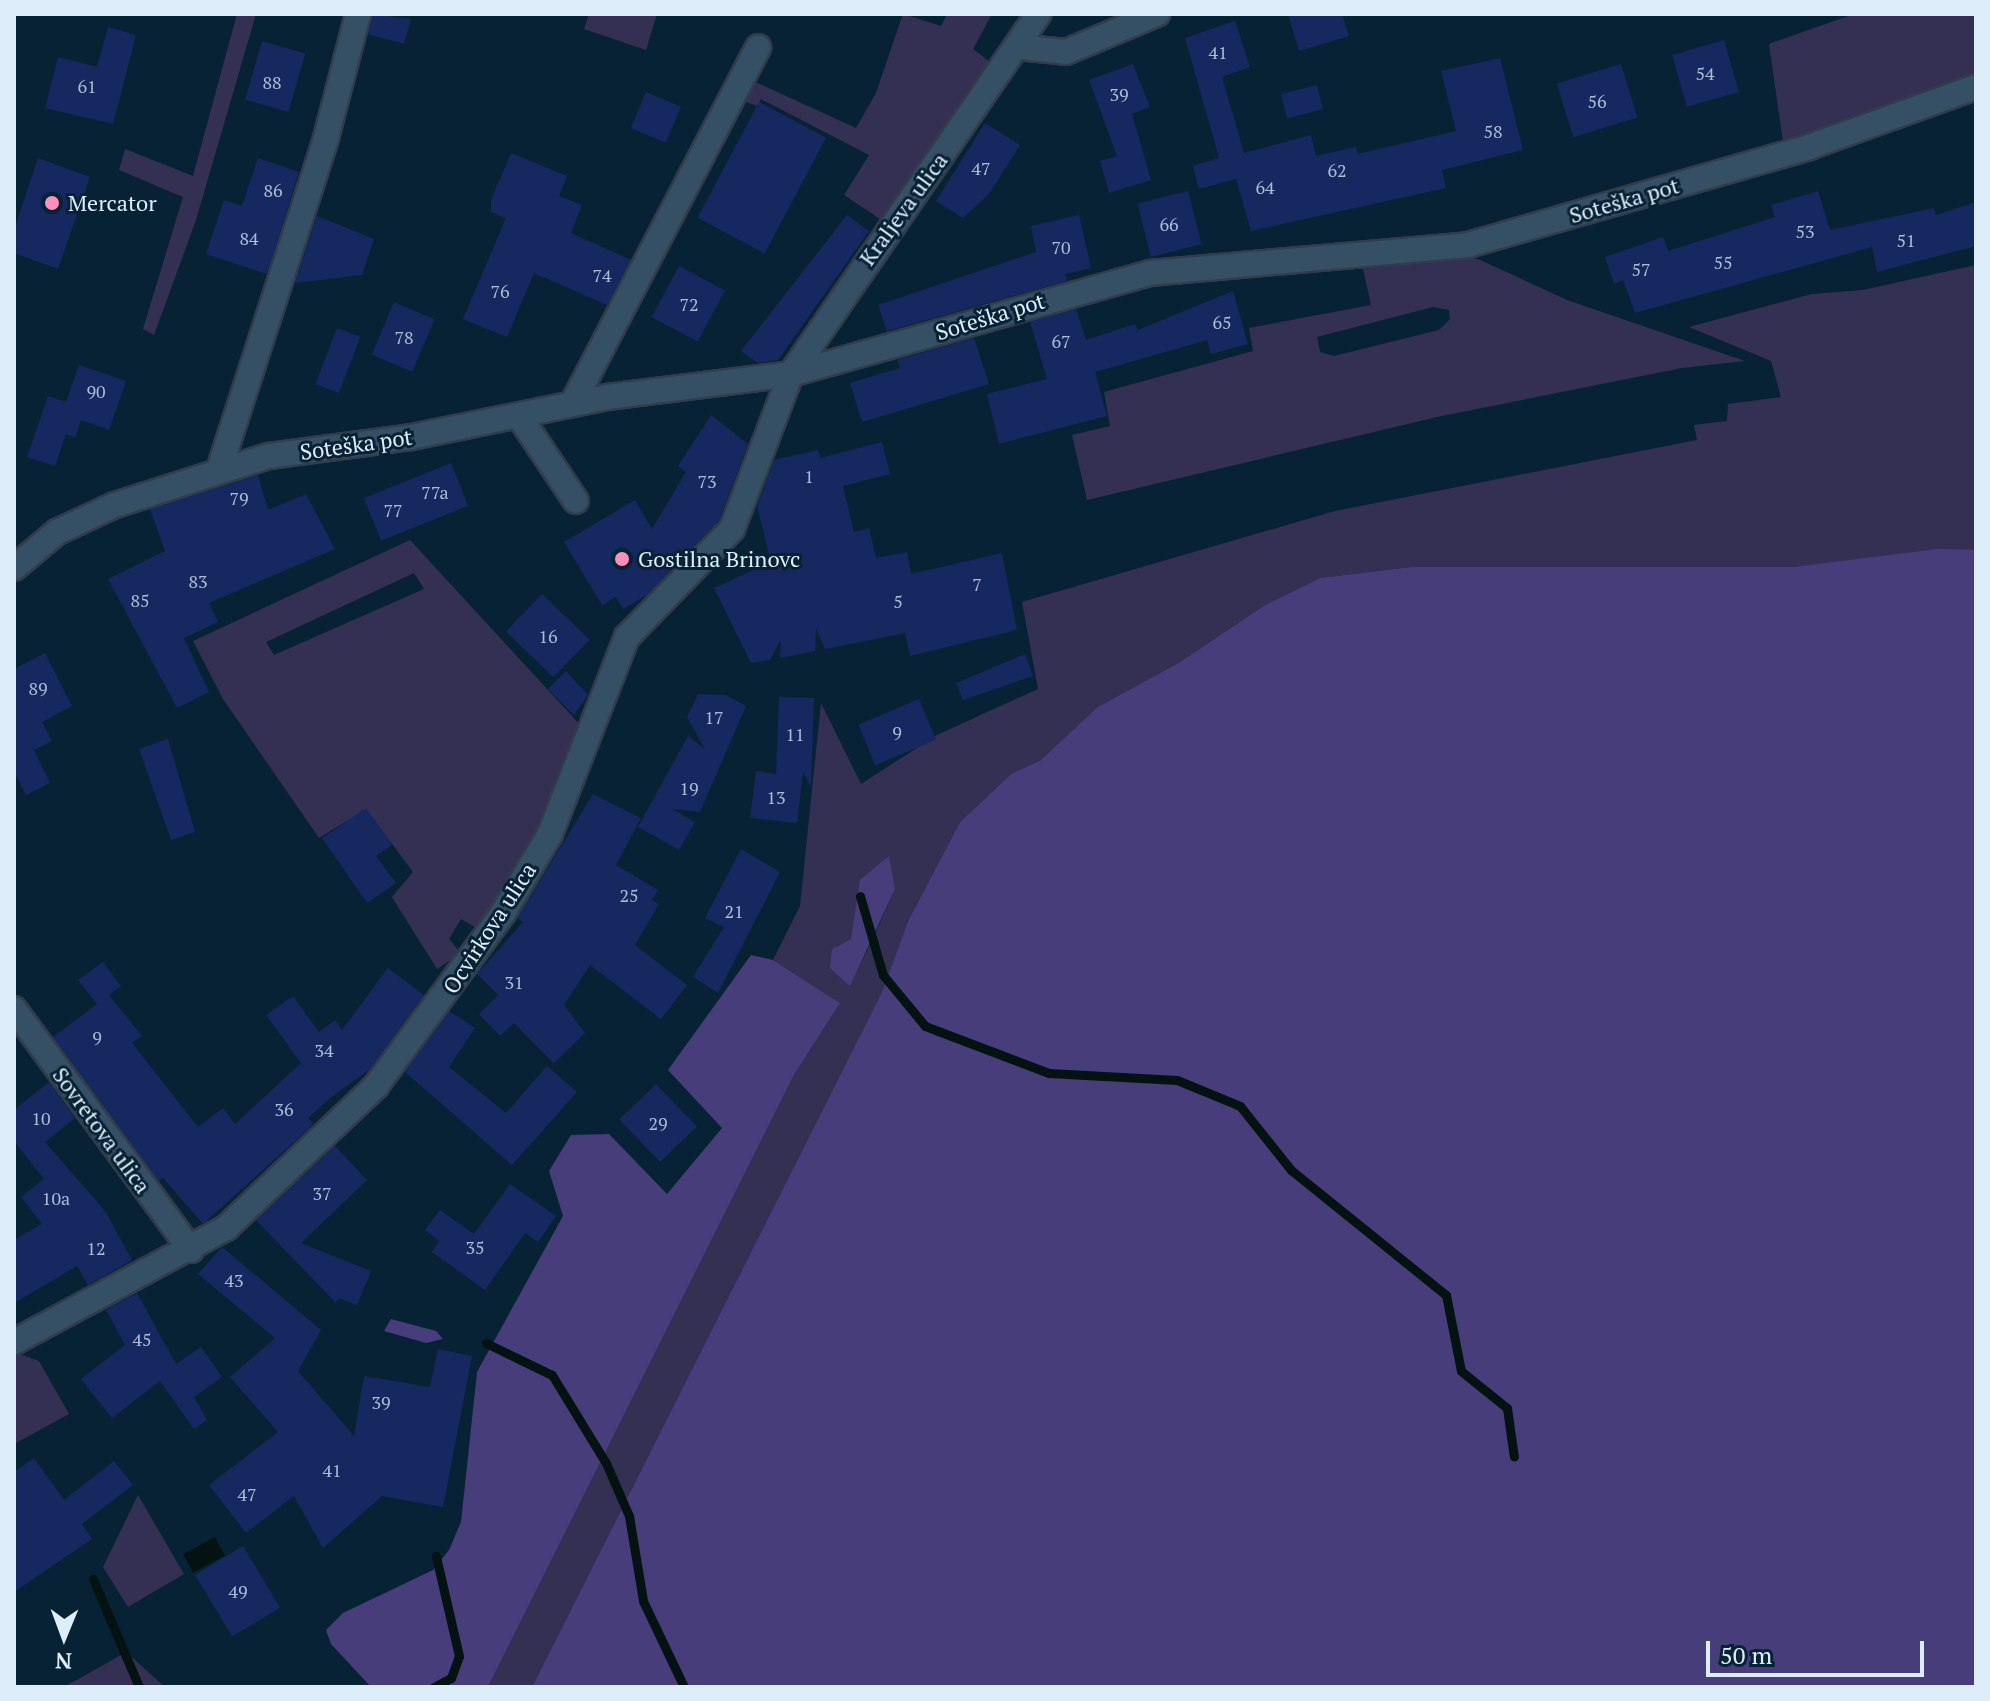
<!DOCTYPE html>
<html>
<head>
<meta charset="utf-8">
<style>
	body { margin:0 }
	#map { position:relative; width:1990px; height:1701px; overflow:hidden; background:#072234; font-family:"PT Serif",serif }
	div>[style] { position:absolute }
	.green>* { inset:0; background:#343054 }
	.forest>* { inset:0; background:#473d7b }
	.water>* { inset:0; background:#041212; transform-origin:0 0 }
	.stream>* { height:9px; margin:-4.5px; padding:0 4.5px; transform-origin:4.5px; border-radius:4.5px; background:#041212 }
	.building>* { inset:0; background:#152960; transform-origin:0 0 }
	.roads { filter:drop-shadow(2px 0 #313c4c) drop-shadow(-2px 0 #313c4c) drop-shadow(0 2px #313c4c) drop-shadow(0 -2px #313c4c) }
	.street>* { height:24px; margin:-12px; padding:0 12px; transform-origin:12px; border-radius:12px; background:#354f64 }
	.dots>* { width:22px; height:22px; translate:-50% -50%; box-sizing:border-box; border:4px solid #072234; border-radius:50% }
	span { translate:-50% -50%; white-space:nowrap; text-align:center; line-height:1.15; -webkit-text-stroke:6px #072234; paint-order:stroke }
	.number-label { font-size:18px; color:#acbcd4 }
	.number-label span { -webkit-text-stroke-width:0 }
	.street-label { font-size:22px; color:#deedfa }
	.poi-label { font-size:22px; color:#deedfa }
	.left { translate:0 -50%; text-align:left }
	.frame { position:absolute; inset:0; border:16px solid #deedfa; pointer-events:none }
	.north { position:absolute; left:24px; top:1597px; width:80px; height:80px; -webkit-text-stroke:6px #072234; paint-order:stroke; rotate:181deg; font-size:22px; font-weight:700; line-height:32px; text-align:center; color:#deedfa }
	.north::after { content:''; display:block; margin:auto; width:28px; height:36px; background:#deedfa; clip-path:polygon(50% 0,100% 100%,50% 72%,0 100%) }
	.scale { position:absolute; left:1706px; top:1641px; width:218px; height:36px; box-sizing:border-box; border:4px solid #deedfa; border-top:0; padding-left:10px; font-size:24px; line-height:28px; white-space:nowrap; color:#deedfa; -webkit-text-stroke:6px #072234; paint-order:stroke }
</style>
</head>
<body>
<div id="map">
	<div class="green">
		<div style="clip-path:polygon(237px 14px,256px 14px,196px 220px,154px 335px,143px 329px,183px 197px,119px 170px,125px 149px,193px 176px)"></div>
		<div style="clip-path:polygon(589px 14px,657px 14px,646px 50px,584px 29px)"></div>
		<div style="clip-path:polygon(903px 14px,941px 26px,947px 14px,992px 14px,973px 49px,990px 62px,883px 221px,844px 195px,869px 155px,761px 99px,757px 106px,741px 100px,751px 80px,856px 128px,876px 93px)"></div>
		<div style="clip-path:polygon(1854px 14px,1976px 14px,1976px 74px,1783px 142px,1769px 44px)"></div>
		<div style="clip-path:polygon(evenodd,1457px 258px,1478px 259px,1567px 300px,1745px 361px,1682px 368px,1437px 417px,1087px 500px,1072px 435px,1110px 426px,1104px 392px,1253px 351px,1249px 328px,1371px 305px,1363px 269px,1457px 258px,1433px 307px,1449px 310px,1450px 319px,1439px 330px,1334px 356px,1320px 352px,1317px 337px,1433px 307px)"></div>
		<div style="clip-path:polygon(evenodd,1976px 265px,1976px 550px,1793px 567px,1411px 567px,1320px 578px,1265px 605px,1041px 760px,1011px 774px,960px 822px,908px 921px,882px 992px,532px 1687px,488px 1687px,794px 1075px,840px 1003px,773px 960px,800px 906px,821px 703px,861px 784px,937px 735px,1038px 689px,1022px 602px,1335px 511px,1697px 440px,1694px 425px,1727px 421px,1728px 404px,1781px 397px,1771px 361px,1689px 327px,1812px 294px,1863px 290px,1976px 265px,895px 889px,871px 943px,850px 985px,832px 949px,851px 939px,895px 889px)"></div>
		<div style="clip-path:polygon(evenodd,410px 540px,582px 727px,551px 812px,478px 929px,461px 919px,449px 939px,461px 953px,437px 969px,392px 897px,413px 872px,366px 809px,319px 838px,223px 699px,193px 641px,410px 540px,414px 573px,424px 589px,274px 655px,266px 642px,414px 573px)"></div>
		<div style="clip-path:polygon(14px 1352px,39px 1361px,69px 1414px,14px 1444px)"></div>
		<div style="clip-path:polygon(138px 1495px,184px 1574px,128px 1607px,103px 1567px)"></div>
		<div style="clip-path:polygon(126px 1652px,165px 1687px,63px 1687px,93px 1671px)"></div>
	</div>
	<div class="forest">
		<div style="clip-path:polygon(1938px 549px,1976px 550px,1976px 1687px,532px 1687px,882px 992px,908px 921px,960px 822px,1011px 774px,1041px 760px,1098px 707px,1179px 663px,1265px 605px,1320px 578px,1411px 567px,1793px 567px)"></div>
		<div style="clip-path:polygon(889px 856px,895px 889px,850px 986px,830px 968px,832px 949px,851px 939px,860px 880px)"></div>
		<div style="clip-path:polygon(751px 955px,773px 960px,840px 1003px,794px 1075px,488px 1687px,371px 1687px,331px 1644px,326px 1630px,343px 1613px,433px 1570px,449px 1550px,461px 1522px,477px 1372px,563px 1216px,549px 1171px,571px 1135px,609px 1134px,667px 1194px,722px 1128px,668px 1070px)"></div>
		<div style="clip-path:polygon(391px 1319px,436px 1331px,443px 1339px,426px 1343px,384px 1331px)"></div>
	</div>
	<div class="water">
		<div style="left:215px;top:1537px;width:21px;height:36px;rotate:62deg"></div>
	</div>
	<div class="stream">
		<div style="left:860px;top:896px;width:82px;rotate:73.8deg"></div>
		<div style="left:883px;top:975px;width:66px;rotate:50.5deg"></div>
		<div style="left:925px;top:1026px;width:133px;rotate:20.8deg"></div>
		<div style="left:1049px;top:1073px;width:128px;rotate:3.1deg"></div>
		<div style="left:1177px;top:1080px;width:68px;rotate:22.4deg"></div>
		<div style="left:1240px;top:1106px;width:82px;rotate:51.4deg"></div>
		<div style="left:1291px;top:1170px;width:199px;rotate:38.9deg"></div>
		<div style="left:1446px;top:1295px;width:77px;rotate:78.8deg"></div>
		<div style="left:1461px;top:1371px;width:59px;rotate:38.8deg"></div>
		<div style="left:1507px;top:1408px;width:49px;rotate:81.9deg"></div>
		<div style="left:486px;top:1343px;width:73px;rotate:25.9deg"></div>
		<div style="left:552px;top:1375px;width:103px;rotate:58.5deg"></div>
		<div style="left:606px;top:1463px;width:58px;rotate:66.5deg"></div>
		<div style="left:629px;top:1516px;width:86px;rotate:80.6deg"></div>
		<div style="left:643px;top:1601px;width:95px;rotate:64.5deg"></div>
		<div style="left:93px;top:1579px;width:117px;rotate:66.9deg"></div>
		<div style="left:434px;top:1687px;width:19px;rotate:-28deg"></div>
		<div style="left:451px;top:1678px;width:23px;rotate:-70deg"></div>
		<div style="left:459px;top:1656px;width:103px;rotate:-103deg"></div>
	</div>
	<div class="building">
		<div style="clip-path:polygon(373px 14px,411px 19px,404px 44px,368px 34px)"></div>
		<div style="clip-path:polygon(1288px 14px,1342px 14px,1349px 36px,1299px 51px)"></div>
		<div style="clip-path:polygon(1235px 21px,1250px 67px,1222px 77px,1244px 153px,1311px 135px,1316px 156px,1356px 147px,1358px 154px,1456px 131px,1441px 71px,1500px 58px,1523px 150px,1442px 170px,1446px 188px,1251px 231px,1236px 179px,1199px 189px,1193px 166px,1219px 158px,1185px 38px)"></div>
		<div style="clip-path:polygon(108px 27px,136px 35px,113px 124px,45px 108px,58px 57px,97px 67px)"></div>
		<div style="left:1724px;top:40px;width:54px;height:54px;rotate:74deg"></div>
		<div style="left:262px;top:41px;width:45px;height:61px;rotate:16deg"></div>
		<div style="clip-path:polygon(1133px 64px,1150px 107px,1132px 114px,1151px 180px,1109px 193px,1100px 161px,1117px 156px,1089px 80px)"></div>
		<div style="left:1621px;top:64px;width:56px;height:67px;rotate:73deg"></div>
		<div style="left:1317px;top:85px;width:25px;height:37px;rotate:76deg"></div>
		<div style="left:646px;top:92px;width:38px;height:39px;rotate:23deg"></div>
		<div style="left:759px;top:102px;width:76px;height:131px;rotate:28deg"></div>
		<div style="clip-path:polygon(985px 123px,1020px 145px,989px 194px,963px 218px,936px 201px)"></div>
		<div style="clip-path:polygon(511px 153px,567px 176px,559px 196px,582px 205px,571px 233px,631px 260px,607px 305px,534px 273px,507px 337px,463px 319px,506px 218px,491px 212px,491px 200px)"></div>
		<div style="clip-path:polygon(38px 158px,90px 177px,58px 269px,14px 253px,14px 230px)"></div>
		<div style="clip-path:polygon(258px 158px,299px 172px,267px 274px,206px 254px,224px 200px,242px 206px)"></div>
		<div style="left:1188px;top:191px;width:55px;height:52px;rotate:76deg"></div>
		<div style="clip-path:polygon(1818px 191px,1830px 230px,1934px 208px,1936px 215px,1976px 202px,1976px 246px,1877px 272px,1872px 247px,1635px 313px,1623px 280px,1614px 284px,1605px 257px,1663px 237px,1668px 251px,1775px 217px,1771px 205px)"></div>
		<div style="clip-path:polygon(847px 215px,869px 231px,778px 360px,758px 363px,741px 351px)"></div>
		<div style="clip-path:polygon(1079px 215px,1091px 268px,1065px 274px,1067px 281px,887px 331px,878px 305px,1036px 252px,1031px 226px)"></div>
		<div style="clip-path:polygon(317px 216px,374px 239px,362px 275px,295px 283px)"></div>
		<div style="left:679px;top:266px;width:52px;height:58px;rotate:28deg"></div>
		<div style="clip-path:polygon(1233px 291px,1248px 344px,1211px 354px,1207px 340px,1095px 372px,1107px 416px,999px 444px,987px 394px,1047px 379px,1030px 322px,1076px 309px,1086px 340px,1135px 324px,1138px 330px)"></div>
		<div style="left:394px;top:302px;width:44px;height:57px;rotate:23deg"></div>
		<div style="left:337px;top:328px;width:25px;height:60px;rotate:21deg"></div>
		<div style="clip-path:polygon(974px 338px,989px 384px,862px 422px,850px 383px,900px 368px,897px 360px)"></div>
		<div style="clip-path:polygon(79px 365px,126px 381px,109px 430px,81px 420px,75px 438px,66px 434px,55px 466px,27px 457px,48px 396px,66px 402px)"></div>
		<div style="clip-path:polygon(711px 415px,748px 444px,719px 521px,647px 595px,623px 609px,616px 597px,602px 605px,564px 542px,635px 500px,652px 529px,686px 472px,678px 466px)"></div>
		<div style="clip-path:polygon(882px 442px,890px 474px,843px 486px,854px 532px,869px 528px,876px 558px,907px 552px,911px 574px,1002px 553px,1017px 630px,910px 656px,905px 633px,825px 649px,816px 628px,815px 651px,780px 658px,781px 639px,770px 660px,751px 663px,714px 588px,771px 562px,757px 506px,774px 460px,818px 450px,820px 458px)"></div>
		<div style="left:451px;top:463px;width:46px;height:94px;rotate:68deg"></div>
		<div style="clip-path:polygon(258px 475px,268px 510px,306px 494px,335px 549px,209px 603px,218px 622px,184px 638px,209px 692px,177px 708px,108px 579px,165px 551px,150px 509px)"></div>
		<div style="left:542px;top:594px;width:66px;height:52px;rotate:44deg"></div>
		<div style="clip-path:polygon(45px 653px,72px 706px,42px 722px,52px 741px,34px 750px,50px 783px,26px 795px,14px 771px,14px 669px)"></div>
		<div style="clip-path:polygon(1025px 654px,1033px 676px,963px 700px,956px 683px)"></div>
		<div style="clip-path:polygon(566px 671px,588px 695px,574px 715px,548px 689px)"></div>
		<div style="clip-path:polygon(698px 694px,726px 695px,746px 706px,700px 812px,672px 809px,695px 822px,679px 850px,638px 827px,688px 736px,705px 749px,687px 717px)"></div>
		<div style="clip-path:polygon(779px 697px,814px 698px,811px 787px,803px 772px,797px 823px,750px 818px,756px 771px,776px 774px)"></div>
		<div style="left:919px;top:699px;width:44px;height:66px;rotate:67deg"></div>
		<div style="clip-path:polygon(168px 739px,195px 832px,171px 840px,139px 749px)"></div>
		<div style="clip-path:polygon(593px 794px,641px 818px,616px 865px,658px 890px,652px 900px,659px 904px,635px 945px,687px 985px,661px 1019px,590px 965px,564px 1005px,585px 1033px,554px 1063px,514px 1023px,500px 1036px,479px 1014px,498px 995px,477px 974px,523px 922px,517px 918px)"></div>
		<div style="clip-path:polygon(366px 808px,392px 845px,376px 856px,396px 883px,367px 903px,322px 838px)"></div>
		<div style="clip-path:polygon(741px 849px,780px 872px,718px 993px,693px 977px,724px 927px,705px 918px)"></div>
		<div style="clip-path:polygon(103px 962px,121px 986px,109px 995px,142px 1036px,132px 1043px,198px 1127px,223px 1108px,235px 1124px,301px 1063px,266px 1015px,293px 996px,319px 1032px,335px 1020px,342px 1030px,388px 968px,424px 995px,370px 1069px,330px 1098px,308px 1118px,314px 1124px,203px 1224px,163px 1178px,159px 1181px,53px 1037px,97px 1004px,78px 980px)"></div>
		<div style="clip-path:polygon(449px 1011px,475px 1028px,449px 1067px,506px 1113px,547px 1066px,577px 1092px,512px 1165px,405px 1072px)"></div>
		<div style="clip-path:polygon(49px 1082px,75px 1118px,45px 1142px,105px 1211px,132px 1260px,88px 1285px,77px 1266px,14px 1303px,14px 1240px,42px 1224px,21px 1197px,44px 1179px,14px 1141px,14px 1110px)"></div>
		<div style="left:656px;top:1084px;width:59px;height:51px;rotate:46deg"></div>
		<div style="clip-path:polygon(335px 1146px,367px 1180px,301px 1243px,371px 1271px,357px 1305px,339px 1298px,336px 1303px,256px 1220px)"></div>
		<div style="clip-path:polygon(510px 1184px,556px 1216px,538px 1242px,525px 1233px,485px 1290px,432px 1252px,439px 1241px,425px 1230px,440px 1210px,474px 1234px)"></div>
		<div style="clip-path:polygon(222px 1247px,321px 1330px,298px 1371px,354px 1436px,364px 1376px,430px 1387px,438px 1349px,472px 1356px,443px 1507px,382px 1496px,323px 1548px,294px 1496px,246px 1533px,209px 1485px,278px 1432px,230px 1377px,275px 1338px,198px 1274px)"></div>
		<div style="clip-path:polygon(137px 1293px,176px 1364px,201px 1347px,222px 1377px,194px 1397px,207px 1420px,194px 1429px,160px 1381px,112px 1418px,81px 1379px,125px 1345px,106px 1310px)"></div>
		<div style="clip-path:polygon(34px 1458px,64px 1500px,114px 1461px,133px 1485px,82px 1524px,92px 1539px,14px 1592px,14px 1472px)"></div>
		<div style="left:243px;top:1546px;width:72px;height:56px;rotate:59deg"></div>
	</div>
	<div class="roads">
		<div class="street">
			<div style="left:1018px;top:47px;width:48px;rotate:5.9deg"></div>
			<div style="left:1066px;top:52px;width:99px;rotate:-22.7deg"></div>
			<div style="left:573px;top:403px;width:401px;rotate:-62.5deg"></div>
			<div style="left:519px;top:416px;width:102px;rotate:56.2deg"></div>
			<div style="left:219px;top:470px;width:349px;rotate:-72.1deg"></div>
			<div style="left:326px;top:138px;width:128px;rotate:-75.5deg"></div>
			<div style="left:14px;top:568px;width:56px;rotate:-39.9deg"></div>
			<div style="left:57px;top:532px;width:64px;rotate:-25deg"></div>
			<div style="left:115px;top:505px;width:162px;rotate:-17.7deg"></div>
			<div style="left:269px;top:456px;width:143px;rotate:-7.6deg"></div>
			<div style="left:411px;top:437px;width:200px;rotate:-11.5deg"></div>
			<div style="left:607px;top:397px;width:185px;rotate:-7.1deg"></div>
			<div style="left:791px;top:374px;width:373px;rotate:-15.7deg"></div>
			<div style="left:1150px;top:273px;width:319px;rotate:-5deg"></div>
			<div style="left:1468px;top:245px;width:355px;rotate:-16deg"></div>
			<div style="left:1809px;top:147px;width:177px;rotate:-19.8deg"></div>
			<div style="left:14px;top:1009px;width:299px;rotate:53.7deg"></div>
			<div style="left:14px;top:1342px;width:241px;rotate:-28.3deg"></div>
			<div style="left:226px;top:1228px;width:207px;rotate:-43.4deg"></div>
			<div style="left:376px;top:1086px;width:215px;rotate:-53.7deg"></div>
			<div style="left:503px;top:913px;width:92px;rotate:-59.3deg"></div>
			<div style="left:550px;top:834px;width:212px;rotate:-68.7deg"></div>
			<div style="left:627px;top:637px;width:151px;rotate:-45.8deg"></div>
			<div style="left:732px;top:529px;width:166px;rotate:-69.2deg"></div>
			<div style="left:791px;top:374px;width:437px;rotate:-55.5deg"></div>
		</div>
	</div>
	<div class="dots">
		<div style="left:52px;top:203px;background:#fe8ebb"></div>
		<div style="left:622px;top:559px;background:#fe8ebb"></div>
	</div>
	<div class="number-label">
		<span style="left:1218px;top:52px">41</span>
		<span style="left:1705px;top:73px">54</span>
		<span style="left:272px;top:82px">88</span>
		<span style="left:87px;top:86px">61</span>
		<span style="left:1119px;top:94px">39</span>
		<span style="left:1597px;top:101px">56</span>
		<span style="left:1493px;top:131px">58</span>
		<span style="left:981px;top:168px">47</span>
		<span style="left:1337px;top:170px">62</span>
		<span style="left:1265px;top:187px">64</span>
		<span style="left:273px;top:190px">86</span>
		<span style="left:1169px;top:224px">66</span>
		<span style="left:1805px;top:231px">53</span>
		<span style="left:249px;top:238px">84</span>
		<span style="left:1906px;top:240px">51</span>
		<span style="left:1061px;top:247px">70</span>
		<span style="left:1723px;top:262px">55</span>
		<span style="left:1641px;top:269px">57</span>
		<span style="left:602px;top:275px">74</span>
		<span style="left:500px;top:291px">76</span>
		<span style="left:689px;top:304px">72</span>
		<span style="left:1222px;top:322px">65</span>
		<span style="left:404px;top:337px">78</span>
		<span style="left:1061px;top:341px">67</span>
		<span style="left:96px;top:391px">90</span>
		<span style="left:809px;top:476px">1</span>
		<span style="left:707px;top:481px">73</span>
		<span style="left:435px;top:492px">77a</span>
		<span style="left:239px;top:498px">79</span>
		<span style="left:393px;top:510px">77</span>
		<span style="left:198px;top:581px">83</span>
		<span style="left:977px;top:584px">7</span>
		<span style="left:140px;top:600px">85</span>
		<span style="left:898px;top:601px">5</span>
		<span style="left:548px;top:636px">16</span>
		<span style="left:38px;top:688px">89</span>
		<span style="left:714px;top:717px">17</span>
		<span style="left:897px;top:732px">9</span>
		<span style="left:795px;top:734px">11</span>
		<span style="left:689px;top:788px">19</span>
		<span style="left:776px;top:797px">13</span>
		<span style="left:629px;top:895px">25</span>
		<span style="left:734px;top:911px">21</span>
		<span style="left:514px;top:982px">31</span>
		<span style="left:97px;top:1037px">9</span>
		<span style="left:324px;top:1050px">34</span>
		<span style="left:284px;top:1109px">36</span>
		<span style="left:41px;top:1118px">10</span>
		<span style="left:658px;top:1123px">29</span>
		<span style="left:322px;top:1193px">37</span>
		<span style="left:56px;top:1198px">10a</span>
		<span style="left:475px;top:1247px">35</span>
		<span style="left:96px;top:1248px">12</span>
		<span style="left:234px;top:1280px">43</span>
		<span style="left:142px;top:1339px">45</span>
		<span style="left:381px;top:1402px">39</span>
		<span style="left:332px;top:1470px">41</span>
		<span style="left:247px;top:1494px">47</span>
		<span style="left:238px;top:1591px">49</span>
	</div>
	<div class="street-label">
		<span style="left:1624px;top:200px;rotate:-16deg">Soteška pot</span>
		<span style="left:903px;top:209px;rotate:-54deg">Kraljeva ulica</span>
		<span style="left:990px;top:316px;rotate:-17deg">Soteška pot</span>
		<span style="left:356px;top:444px;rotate:-8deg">Soteška pot</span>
		<span style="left:489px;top:928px;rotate:-57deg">Ocvirkova ulica</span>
		<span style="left:102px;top:1130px;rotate:54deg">Sovretova ulica</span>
	</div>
	<div class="poi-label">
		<span class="left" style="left:68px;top:203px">Mercator</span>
		<span class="left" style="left:638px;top:559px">Gostilna Brinovc</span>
	</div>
	<div class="frame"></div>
	<div class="north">N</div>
	<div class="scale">50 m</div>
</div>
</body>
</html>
